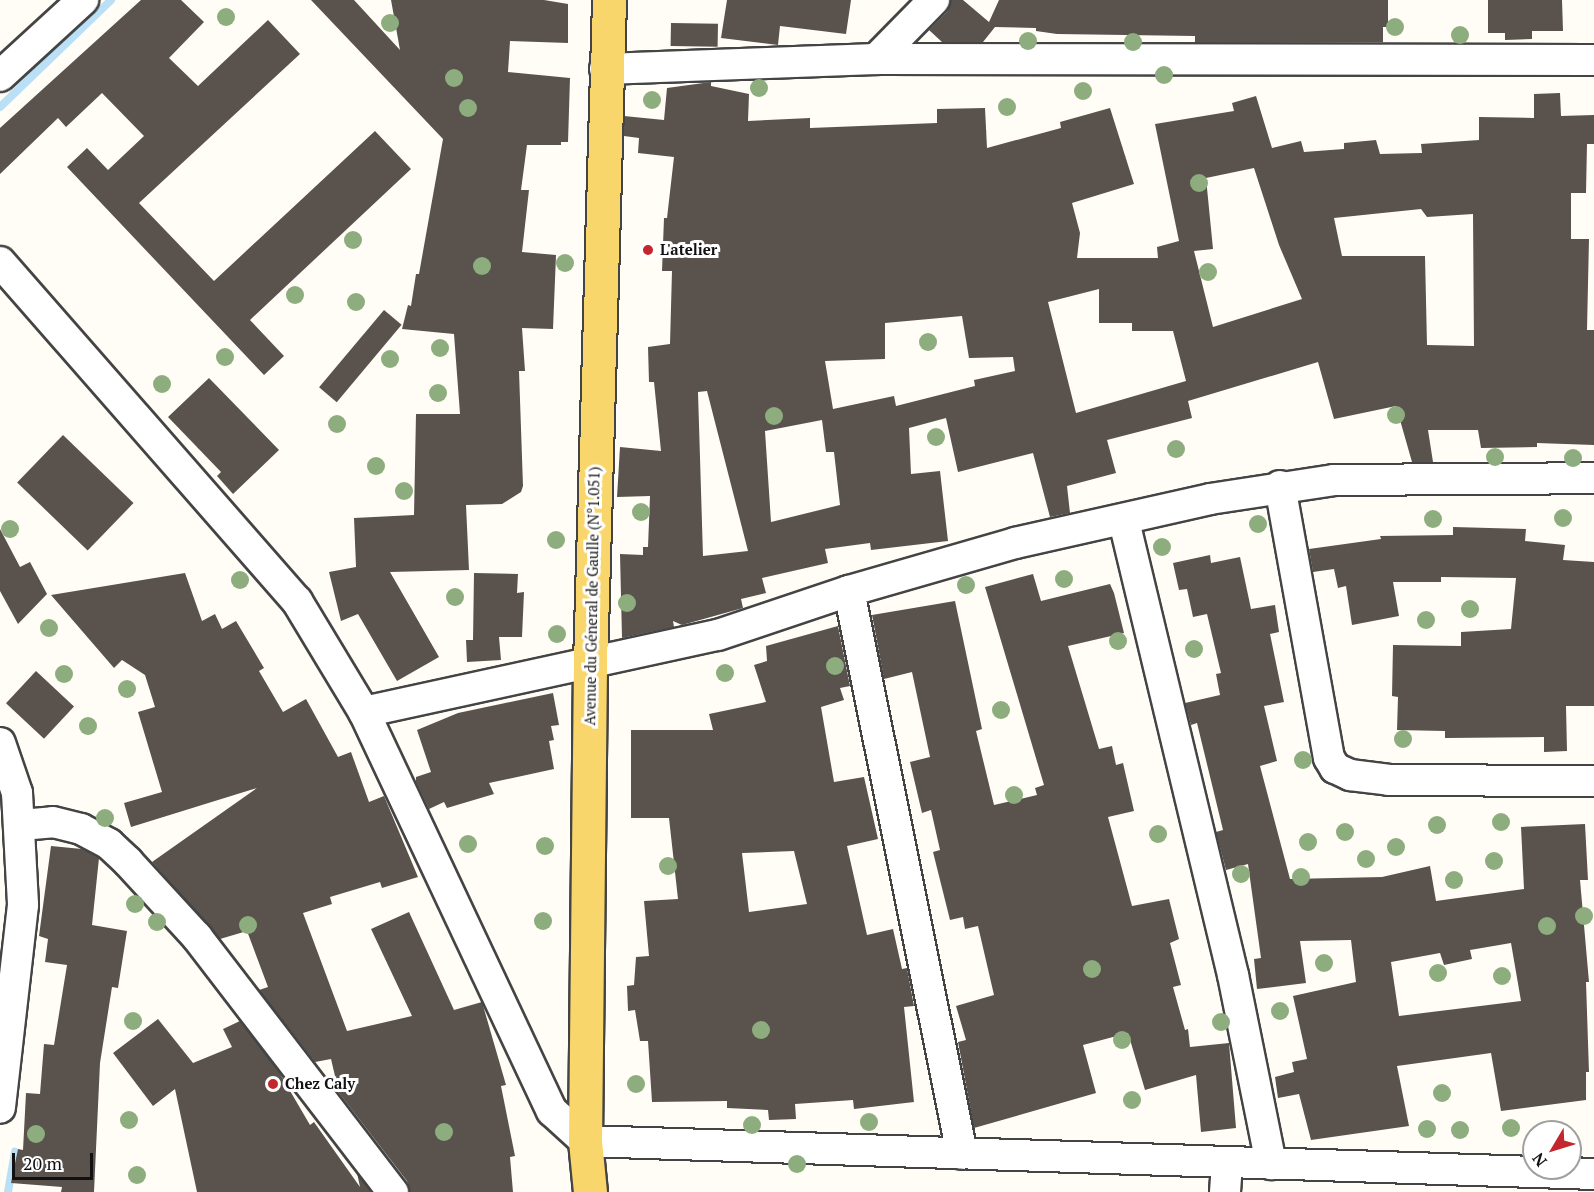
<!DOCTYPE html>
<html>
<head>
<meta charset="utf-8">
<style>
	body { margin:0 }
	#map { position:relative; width:1594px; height:1192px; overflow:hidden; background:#fffdf5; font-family:"PT Serif",serif }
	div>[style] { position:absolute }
	.stream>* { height:8px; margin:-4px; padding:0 4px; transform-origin:4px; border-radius:4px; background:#b9e0f7 }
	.building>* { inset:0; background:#5a524d; transform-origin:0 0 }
	.roads { filter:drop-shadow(2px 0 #444) drop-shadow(-2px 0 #444) drop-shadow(0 2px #444) drop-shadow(0 -2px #444) }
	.minor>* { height:30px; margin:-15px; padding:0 15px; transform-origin:15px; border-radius:15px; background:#fff }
	.major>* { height:33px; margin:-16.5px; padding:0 16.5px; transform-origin:16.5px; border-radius:16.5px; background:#f9d66b }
	.trees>* { width:18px; height:18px; margin:-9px; border-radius:50%; background:#8dad7f }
	.dots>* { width:16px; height:16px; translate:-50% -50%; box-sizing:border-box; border:3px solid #fff; border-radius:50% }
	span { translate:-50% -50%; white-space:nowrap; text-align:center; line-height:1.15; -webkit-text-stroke:6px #fff; paint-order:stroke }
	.poi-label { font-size:15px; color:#111; font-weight:700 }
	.left { translate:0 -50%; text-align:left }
	.street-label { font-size:15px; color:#111 }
	.north { position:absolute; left:1522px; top:1120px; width:60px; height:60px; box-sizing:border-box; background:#fff; border:2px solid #a0a0a0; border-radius:50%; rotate:232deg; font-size:16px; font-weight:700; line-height:24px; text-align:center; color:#111 }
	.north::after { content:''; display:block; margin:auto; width:21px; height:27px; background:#c4262e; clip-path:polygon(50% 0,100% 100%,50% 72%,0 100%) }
	.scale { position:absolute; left:12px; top:1153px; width:81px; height:27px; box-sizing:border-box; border:3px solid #111; border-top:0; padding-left:8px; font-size:18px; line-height:21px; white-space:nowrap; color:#111; -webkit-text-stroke:4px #fff; paint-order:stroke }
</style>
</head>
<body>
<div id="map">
	<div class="stream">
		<div style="left:0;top:107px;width:154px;rotate:-43.9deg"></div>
		<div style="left:8px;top:1192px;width:41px;rotate:-80.1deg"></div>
	</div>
	<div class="building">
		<div style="clip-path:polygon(141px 0,181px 0,204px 22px,169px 58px,198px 86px,268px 20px,300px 54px,139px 203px,214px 281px,375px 131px,411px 169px,250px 320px,284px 356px,264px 375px,67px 167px,87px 148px,108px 170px,144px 136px,102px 93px,66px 127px,58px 118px,0 174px,0 128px)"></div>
		<div style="clip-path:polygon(311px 0,354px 0,400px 50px,391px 0,544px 0,568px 4px,568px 43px,510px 41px,508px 72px,570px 78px,568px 142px,561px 142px,561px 145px,527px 145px,521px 190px,529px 190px,522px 252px,556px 255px,553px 329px,522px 328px,525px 371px,519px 371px,523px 486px,521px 492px,502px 504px,466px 505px,469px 570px,390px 572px,439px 657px,397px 681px,358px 614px,341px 621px,329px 572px,356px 567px,354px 518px,414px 515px,416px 414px,460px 414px,454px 334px,402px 329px,408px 305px,411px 306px,416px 274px,419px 274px,443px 139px)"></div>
		<div style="clip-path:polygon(727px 0,851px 0,846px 34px,780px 26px,778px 45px,721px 38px)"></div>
		<div style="clip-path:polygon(951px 0,963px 0,989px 22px,999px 0,1388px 0,1388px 27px,1383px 27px,1383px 42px,1195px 42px,1195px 36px,1057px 34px,1036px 31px,1036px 28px,995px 27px,983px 42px,942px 42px,929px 30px,947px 12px)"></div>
		<div style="clip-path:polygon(1488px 0,1562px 0,1563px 31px,1532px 31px,1532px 39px,1505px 40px,1505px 33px,1488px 33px)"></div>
		<div style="left:671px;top:23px;width:47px;height:23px;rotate:1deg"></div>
		<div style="clip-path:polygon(evenodd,711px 82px,711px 86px,749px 94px,748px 121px,810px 118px,810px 128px,937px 123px,937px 109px,985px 108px,987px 148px,1061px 128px,1060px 122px,1110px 108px,1134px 184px,1072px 203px,1080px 233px,1077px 258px,1158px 258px,1157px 247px,1179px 241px,1155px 124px,1234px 111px,1232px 103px,1256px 96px,1272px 148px,1301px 141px,1304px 152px,1344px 149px,1344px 143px,1376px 140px,1380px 154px,1422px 153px,1421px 144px,1479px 140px,1479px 117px,1534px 118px,1534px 94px,1560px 93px,1561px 116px,1594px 115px,1594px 144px,1587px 144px,1586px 193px,1571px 193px,1571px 239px,1589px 239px,1587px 330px,1594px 330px,1594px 445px,1537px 443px,1537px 447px,1481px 448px,1478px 430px,1428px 430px,1433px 462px,1412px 462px,1396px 406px,1334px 419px,1318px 362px,1188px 401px,1192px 418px,1107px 440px,1116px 473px,1067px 486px,1070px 513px,1050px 517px,1033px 453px,958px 472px,946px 418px,909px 428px,911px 474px,940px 471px,948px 541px,871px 550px,870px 543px,825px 549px,828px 563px,762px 578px,766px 593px,741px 599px,743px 608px,682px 625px,673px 621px,674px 627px,622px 638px,620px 554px,643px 555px,643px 547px,648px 547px,650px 496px,617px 497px,620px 447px,661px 451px,654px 382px,649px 382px,648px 347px,670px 344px,672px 271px,662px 271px,664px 218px,667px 218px,674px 157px,638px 153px,639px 138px,624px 136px,624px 116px,664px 120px,667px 88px,711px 82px,1254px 168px,1279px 245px,1302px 299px,1213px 327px,1194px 251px,1213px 249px,1206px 178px,1254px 168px,711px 82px,1421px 209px,1427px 217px,1473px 214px,1474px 346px,1427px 345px,1425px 256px,1342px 256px,1334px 218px,1421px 209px,711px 82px,1099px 289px,1099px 323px,1132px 323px,1132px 331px,1173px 331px,1186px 381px,1076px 413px,1048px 302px,1099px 289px,711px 82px,962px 316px,969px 358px,1013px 357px,1015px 371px,974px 380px,975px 386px,896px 406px,894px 396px,833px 409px,825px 361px,885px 359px,885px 323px,962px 316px,711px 82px,707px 391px,748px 551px,703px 556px,698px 392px,707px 391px,711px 82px,822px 420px,826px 452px,834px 452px,840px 505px,771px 522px,765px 431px,822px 420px)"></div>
		<div style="left:384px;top:310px;width:23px;height:101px;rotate:40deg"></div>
		<div style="clip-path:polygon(209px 378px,279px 450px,233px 494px,217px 476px,221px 472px,168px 417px)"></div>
		<div style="left:63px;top:435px;width:98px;height:66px;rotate:44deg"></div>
		<div style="clip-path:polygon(1453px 527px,1526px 529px,1525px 541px,1565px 545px,1563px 560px,1594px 562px,1594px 706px,1566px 706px,1567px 751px,1544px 752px,1544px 737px,1445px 738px,1445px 731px,1397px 730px,1398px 697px,1392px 696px,1393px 645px,1461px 646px,1461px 632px,1511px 629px,1516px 578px,1441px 577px,1441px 582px,1393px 582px,1399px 616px,1352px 625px,1346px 586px,1338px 588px,1334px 569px,1313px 572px,1309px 549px,1381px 539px,1380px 536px,1453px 535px)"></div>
		<div style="clip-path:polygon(0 529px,20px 567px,30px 562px,47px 594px,18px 624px,0 591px)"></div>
		<div style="clip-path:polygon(evenodd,1210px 555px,1211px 563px,1240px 557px,1251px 609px,1275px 605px,1279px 632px,1270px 634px,1284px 702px,1264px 706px,1277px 761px,1260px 766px,1290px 879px,1382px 877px,1430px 866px,1436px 901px,1524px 889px,1521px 827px,1585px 824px,1588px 880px,1580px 880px,1589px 982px,1586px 982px,1589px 1072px,1586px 1072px,1586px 1100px,1501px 1111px,1491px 1053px,1397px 1066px,1409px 1126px,1311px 1140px,1299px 1094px,1278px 1098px,1275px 1077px,1294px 1072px,1292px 1062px,1307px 1059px,1293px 996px,1356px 982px,1351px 940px,1300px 941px,1306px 983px,1257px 989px,1254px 959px,1261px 958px,1248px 864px,1226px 870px,1216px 832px,1223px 830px,1197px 723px,1191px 725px,1185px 703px,1220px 695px,1216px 674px,1221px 673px,1207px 614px,1193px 617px,1187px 589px,1179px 590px,1173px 563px,1210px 555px,1511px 943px,1521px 1001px,1399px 1016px,1391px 962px,1440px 953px,1444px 965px,1472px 959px,1470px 950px,1511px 943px)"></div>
		<div style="clip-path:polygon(185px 573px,202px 621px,215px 614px,222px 629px,236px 621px,264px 668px,259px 671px,283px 712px,306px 699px,338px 757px,351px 752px,369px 802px,384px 796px,418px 877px,382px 888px,380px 882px,330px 897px,332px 904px,303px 913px,347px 1031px,412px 1016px,371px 929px,409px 912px,454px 1010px,482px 1002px,506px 1085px,501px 1086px,515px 1156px,510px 1157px,513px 1192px,410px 1192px,407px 1181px,339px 1093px,331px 1059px,315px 1062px,259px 990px,268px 987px,247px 931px,220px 939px,152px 862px,257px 788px,131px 827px,124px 803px,162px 792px,138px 712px,155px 707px,145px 675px,122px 660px,114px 668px,51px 595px)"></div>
		<div style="clip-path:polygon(474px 573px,518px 574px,517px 593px,524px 592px,522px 637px,499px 637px,501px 660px,467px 662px,466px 640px,473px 640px)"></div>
		<div style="clip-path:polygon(1033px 574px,1041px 601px,1110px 584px,1114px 593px,1124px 633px,1068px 646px,1099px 749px,1112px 746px,1116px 765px,1123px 763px,1134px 811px,1108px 817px,1132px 906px,1169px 899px,1179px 939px,1170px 943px,1181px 985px,1173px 987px,1185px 1030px,1188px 1029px,1190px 1047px,1229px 1043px,1236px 1128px,1201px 1132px,1196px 1075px,1145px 1090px,1128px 1033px,1083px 1045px,1096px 1093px,974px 1128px,958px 1042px,966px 1040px,956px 1006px,994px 995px,978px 926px,965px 929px,963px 917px,950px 920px,933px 852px,940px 850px,931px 810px,922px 813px,910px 762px,930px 757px,912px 672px,884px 679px,872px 615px,955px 601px,982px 729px,976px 731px,994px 805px,1037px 795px,1035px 788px,1044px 785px,985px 587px)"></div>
		<div style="clip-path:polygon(evenodd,838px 626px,850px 686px,840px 688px,844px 700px,821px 707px,834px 782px,864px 777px,878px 839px,847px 846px,867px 935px,893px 929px,902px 969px,907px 968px,914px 1006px,904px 1007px,914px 1102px,854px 1109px,853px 1100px,795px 1104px,796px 1119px,769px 1120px,768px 1110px,727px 1108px,727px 1101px,652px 1102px,648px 1041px,640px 1041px,635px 1010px,628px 1011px,627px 986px,634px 985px,636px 957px,649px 956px,644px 901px,678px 899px,669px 818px,631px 818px,631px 730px,713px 730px,709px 714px,766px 702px,754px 665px,767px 661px,766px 646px,838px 626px,794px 851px,807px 904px,749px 912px,742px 853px,794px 851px)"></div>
		<div style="left:36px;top:671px;width:52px;height:44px;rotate:43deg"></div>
		<div style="clip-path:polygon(553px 693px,559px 725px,551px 726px,554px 740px,549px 741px,554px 769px,489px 783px,494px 794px,447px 808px,444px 802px,429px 809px,416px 782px,416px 777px,431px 772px,417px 730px,458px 713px)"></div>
		<div style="clip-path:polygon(51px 846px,82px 849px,99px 858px,92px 925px,127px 931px,118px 988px,112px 987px,100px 1063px,94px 1192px,61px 1192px,62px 1187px,11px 1183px,18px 1149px,23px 1150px,26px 1093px,40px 1094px,44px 1044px,54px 1045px,67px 965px,45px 962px,48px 939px,39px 936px)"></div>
		<div style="clip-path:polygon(158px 1019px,193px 1063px,232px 1047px,223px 1029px,240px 1021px,279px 1072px,310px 1125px,314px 1122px,360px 1187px,357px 1173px,371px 1192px,197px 1192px,175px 1089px,153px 1106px,113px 1053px)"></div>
	</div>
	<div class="roads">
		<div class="minor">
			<div style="left:876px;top:59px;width:83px;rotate:-45.5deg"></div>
			<div style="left:605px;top:69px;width:271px;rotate:-2.1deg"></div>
			<div style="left:876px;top:59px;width:718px;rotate:0.08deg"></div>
			<div style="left:0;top:76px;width:113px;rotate:-42.5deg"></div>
			<div style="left:0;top:262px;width:451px;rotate:48.8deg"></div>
			<div style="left:297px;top:601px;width:130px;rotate:58.9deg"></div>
			<div style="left:364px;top:712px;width:441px;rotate:64.8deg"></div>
			<div style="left:552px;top:1111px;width:45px;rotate:42.3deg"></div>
			<div style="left:585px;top:1141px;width:1010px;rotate:1.87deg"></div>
			<div style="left:1280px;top:486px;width:276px;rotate:79.8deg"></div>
			<div style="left:1329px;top:758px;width:12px;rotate:59deg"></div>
			<div style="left:1335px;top:768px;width:17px;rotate:25deg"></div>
			<div style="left:1350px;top:775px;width:38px;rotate:7deg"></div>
			<div style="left:1388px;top:780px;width:206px;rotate:0.3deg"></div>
			<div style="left:1124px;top:521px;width:467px;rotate:76.5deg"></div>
			<div style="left:1233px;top:975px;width:193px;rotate:78.6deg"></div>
			<div style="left:849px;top:591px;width:574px;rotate:78.65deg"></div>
			<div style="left:364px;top:712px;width:362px;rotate:-12.3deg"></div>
			<div style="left:718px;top:635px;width:138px;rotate:-18.6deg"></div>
			<div style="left:849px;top:591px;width:173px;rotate:-16.1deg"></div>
			<div style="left:1015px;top:543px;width:200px;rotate:-12.7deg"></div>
			<div style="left:1210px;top:499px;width:125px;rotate:-8.7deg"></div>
			<div style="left:1334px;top:480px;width:260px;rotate:-0.4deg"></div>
			<div style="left:0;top:743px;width:53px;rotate:71.2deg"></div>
			<div style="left:17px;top:793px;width:112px;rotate:86.9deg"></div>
			<div style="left:23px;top:905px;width:204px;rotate:96.5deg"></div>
			<div style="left:21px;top:825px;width:32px;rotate:-5deg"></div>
			<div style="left:53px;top:822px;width:29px;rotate:14deg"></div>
			<div style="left:81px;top:829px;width:32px;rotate:28deg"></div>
			<div style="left:109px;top:844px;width:26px;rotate:43deg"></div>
			<div style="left:128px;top:862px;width:102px;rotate:47.4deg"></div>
			<div style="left:197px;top:937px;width:322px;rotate:52.5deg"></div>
			<div style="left:1225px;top:1192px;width:30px;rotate:-86deg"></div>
		</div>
		<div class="major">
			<div style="left:590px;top:1192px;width:51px;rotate:-95.6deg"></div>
			<div style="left:585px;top:1141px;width:477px;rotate:-89.4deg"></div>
			<div style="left:590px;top:664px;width:664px;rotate:-88.36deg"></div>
		</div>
	</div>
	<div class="trees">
		<div style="left:226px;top:17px"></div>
		<div style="left:390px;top:23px"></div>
		<div style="left:1395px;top:27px"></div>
		<div style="left:1460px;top:35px"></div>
		<div style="left:1028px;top:41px"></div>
		<div style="left:1133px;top:42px"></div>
		<div style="left:1164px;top:75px"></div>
		<div style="left:454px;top:78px"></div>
		<div style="left:759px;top:88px"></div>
		<div style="left:1083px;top:91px"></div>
		<div style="left:652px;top:100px"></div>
		<div style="left:1007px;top:107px"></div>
		<div style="left:468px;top:108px"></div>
		<div style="left:1199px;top:183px"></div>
		<div style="left:353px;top:240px"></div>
		<div style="left:565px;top:263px"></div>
		<div style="left:482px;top:266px"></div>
		<div style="left:1208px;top:272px"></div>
		<div style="left:295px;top:295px"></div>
		<div style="left:356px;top:302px"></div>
		<div style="left:928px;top:342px"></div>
		<div style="left:440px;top:348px"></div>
		<div style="left:225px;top:357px"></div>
		<div style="left:390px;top:359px"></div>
		<div style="left:162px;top:384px"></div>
		<div style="left:438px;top:393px"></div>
		<div style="left:1396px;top:415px"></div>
		<div style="left:774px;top:416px"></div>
		<div style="left:337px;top:424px"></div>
		<div style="left:936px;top:437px"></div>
		<div style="left:1176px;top:449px"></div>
		<div style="left:1495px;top:457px"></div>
		<div style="left:1573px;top:458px"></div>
		<div style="left:376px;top:466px"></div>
		<div style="left:404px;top:491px"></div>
		<div style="left:641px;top:512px"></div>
		<div style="left:1563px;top:518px"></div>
		<div style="left:1433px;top:519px"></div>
		<div style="left:1258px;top:524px"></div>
		<div style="left:10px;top:529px"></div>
		<div style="left:556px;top:540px"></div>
		<div style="left:1162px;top:547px"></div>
		<div style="left:1064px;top:579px"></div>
		<div style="left:240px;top:580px"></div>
		<div style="left:966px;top:585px"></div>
		<div style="left:455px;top:597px"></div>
		<div style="left:627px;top:603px"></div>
		<div style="left:1470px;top:609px"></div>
		<div style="left:1426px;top:620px"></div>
		<div style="left:49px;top:628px"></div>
		<div style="left:557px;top:634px"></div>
		<div style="left:1118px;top:641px"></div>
		<div style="left:1194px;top:649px"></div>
		<div style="left:835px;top:666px"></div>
		<div style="left:725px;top:673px"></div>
		<div style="left:64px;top:674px"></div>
		<div style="left:127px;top:689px"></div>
		<div style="left:1001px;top:710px"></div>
		<div style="left:88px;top:726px"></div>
		<div style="left:1403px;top:739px"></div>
		<div style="left:1303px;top:760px"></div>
		<div style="left:1014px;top:795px"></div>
		<div style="left:105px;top:818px"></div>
		<div style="left:1501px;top:822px"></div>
		<div style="left:1437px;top:825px"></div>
		<div style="left:1345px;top:832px"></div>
		<div style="left:1158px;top:834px"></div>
		<div style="left:1308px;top:842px"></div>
		<div style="left:468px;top:844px"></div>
		<div style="left:545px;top:846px"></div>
		<div style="left:1396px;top:847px"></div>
		<div style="left:1366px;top:859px"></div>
		<div style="left:1494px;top:861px"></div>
		<div style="left:668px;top:866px"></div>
		<div style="left:1241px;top:874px"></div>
		<div style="left:1301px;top:877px"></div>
		<div style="left:1454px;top:880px"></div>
		<div style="left:135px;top:904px"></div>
		<div style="left:1584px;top:916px"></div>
		<div style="left:543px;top:921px"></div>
		<div style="left:157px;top:922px"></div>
		<div style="left:248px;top:925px"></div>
		<div style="left:1547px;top:926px"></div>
		<div style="left:1324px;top:963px"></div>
		<div style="left:1092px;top:969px"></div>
		<div style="left:1438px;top:973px"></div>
		<div style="left:1502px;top:976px"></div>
		<div style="left:1280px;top:1011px"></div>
		<div style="left:133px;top:1021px"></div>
		<div style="left:1221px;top:1022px"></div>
		<div style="left:761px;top:1030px"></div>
		<div style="left:1122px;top:1040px"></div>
		<div style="left:636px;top:1084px"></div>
		<div style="left:1442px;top:1093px"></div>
		<div style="left:1132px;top:1100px"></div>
		<div style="left:129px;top:1120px"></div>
		<div style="left:869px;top:1122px"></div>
		<div style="left:752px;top:1125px"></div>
		<div style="left:1511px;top:1128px"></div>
		<div style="left:1427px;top:1129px"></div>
		<div style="left:1460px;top:1130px"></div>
		<div style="left:444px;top:1132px"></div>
		<div style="left:36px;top:1134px"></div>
		<div style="left:797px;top:1164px"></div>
		<div style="left:137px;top:1175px"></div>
	</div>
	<div class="dots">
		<div style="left:648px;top:250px;background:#c4262e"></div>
		<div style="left:273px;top:1084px;background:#c4262e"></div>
	</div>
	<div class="poi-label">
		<span class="left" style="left:660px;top:250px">L'atelier</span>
		<span class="left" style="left:285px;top:1084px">Chez Caly</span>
	</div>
	<div class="street-label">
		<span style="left:592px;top:596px;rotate:-89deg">Avenue du Géneral de Gaulle (N°1.051)</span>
	</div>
	<div class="north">N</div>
	<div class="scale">20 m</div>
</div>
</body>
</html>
